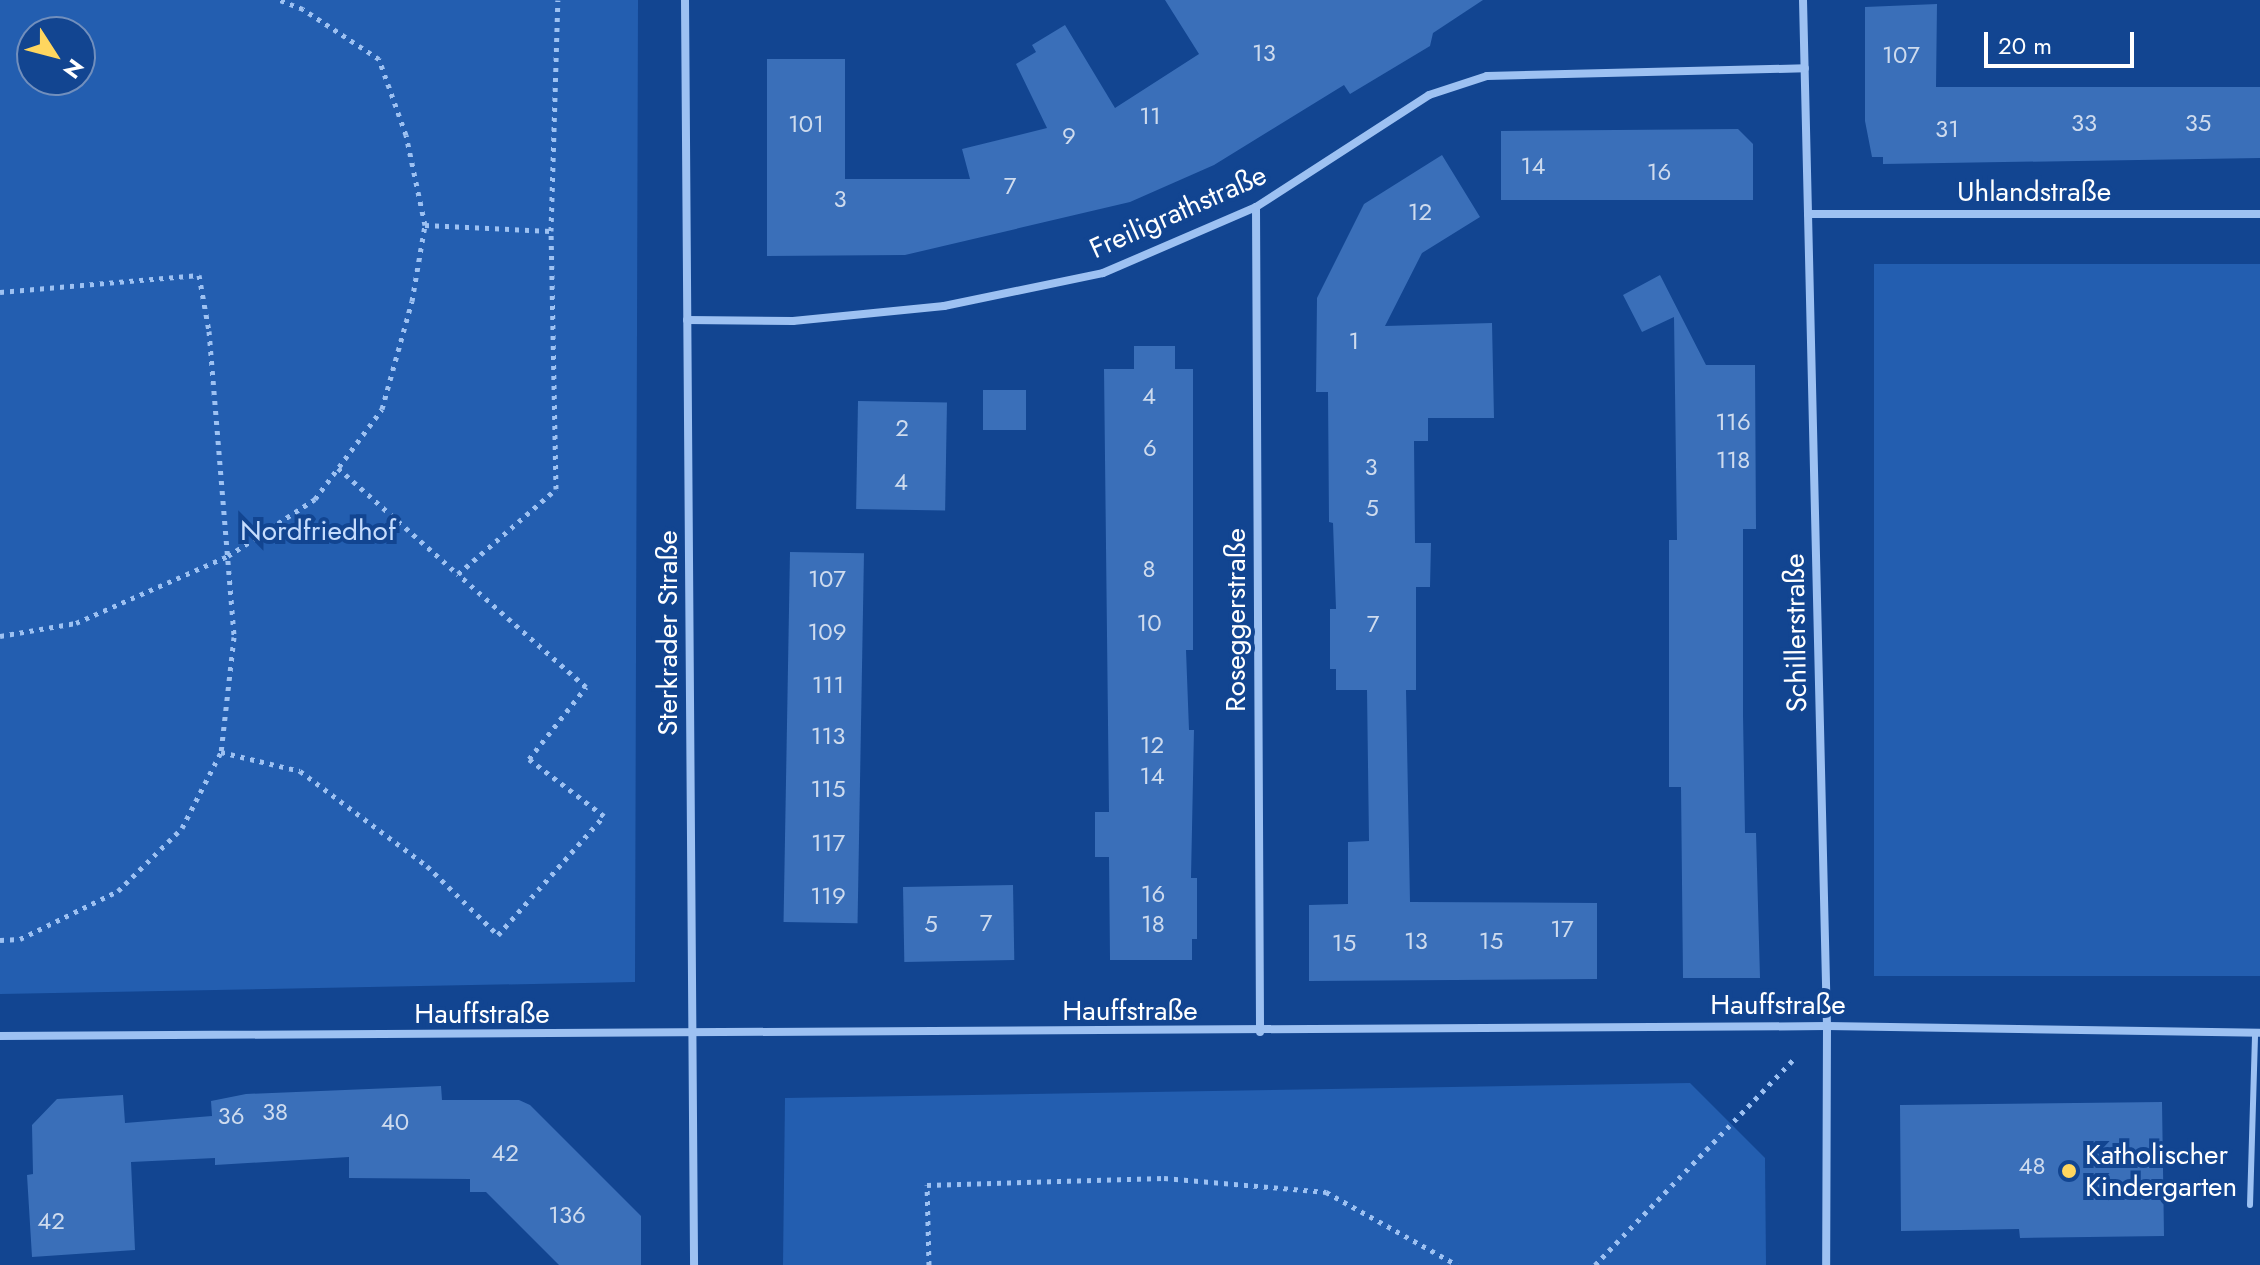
<!DOCTYPE html>
<html>
<head>
<meta charset="utf-8">
<style>
	body { margin:0 }
	#map { position:relative; width:2260px; height:1265px; overflow:hidden; background:#124591; font-family:Jost,sans-serif }
	div>[style] { position:absolute }
	.green>* { inset:0; background:#235eb0; transform-origin:0 0 }
	.building>* { inset:0; background:#3a6fb9; transform-origin:0 0 }
	.path>* { height:5px; margin-top:-2.5px; transform-origin:0; background:repeating-linear-gradient(90deg,#9dc1f2 0 4px,transparent 0 10px) }
	.service>* { height:6px; margin:-3px; padding:0 3px; transform-origin:3px; border-radius:3px; background:#9dc1f2 }
	.minor>* { height:8px; margin:-4px; padding:0 4px; transform-origin:4px; border-radius:4px; background:#9dc1f2 }
	.dots>* { width:22px; height:22px; translate:-50% -50%; box-sizing:border-box; border:4px solid #124591; border-radius:50% }
	span { translate:-50% -50%; white-space:nowrap; text-align:center; line-height:1.15; -webkit-text-stroke:8px #124591; paint-order:stroke }
	.number-label { font-size:24px; color:#cedbee }
	.number-label span { -webkit-text-stroke-width:0 }
	.street-label { font-size:28px; color:#fff }
	.park-label { font-size:28px; color:#c5dcfd }
	.poi-label { font-size:28px; color:#fff }
	.left { translate:0 -50%; text-align:left }
	.north { position:absolute; left:16px; top:16px; width:80px; height:80px; box-sizing:border-box; background:#124591; border:2px solid #718fbd; border-radius:50%; rotate:126deg; font-size:22px; font-weight:700; line-height:32px; text-align:center; color:#fff }
	.north::after { content:''; display:block; margin:auto; width:28px; height:36px; background:#ffd65f; clip-path:polygon(50% 0,100% 100%,50% 72%,0 100%) }
	.scale { position:absolute; left:1984px; top:32px; width:150px; height:36px; box-sizing:border-box; border:4px solid #fff; border-top:0; padding-left:10px; font-size:24px; line-height:28px; white-space:nowrap; color:#fff; -webkit-text-stroke:6px #124591; paint-order:stroke }
</style>
</head>
<body>
<div id="map">
	<div class="green">
		<div style="clip-path:polygon(evenodd,0 0,638px 0,635px 982px,0 994px,0 0,80px 32px,80px 80px,32px 80px,32px 32px,80px 32px)"></div>
		<div style="left:2260px;top:264px;width:712px;height:386px;rotate:90deg"></div>
		<div style="clip-path:polygon(1690px 1083px,1765px 1158px,1766px 1265px,783px 1265px,785px 1098px)"></div>
	</div>
	<div class="building">
		<div style="clip-path:polygon(1165px 0,1483px 0,1433px 33px,1430px 46px,1350px 94px,1344px 85px,1214px 165px,1130px 202px,905px 255px,767px 256px,767px 59px,845px 59px,845px 179px,970px 179px,962px 149px,1047px 128px,1016px 64px,1036px 52px,1032px 45px,1065px 25px,1115px 108px,1199px 54px)"></div>
		<div style="clip-path:polygon(1937px 4px,1936px 87px,2260px 87px,2260px 158px,1883px 164px,1883px 157px,1872px 157px,1865px 121px,1865px 7px)"></div>
		<div style="clip-path:polygon(1738px 129px,1753px 144px,1753px 200px,1501px 200px,1501px 131px)"></div>
		<div style="clip-path:polygon(1442px 155px,1480px 217px,1422px 253px,1385px 326px,1492px 323px,1494px 418px,1428px 418px,1428px 441px,1414px 441px,1415px 543px,1431px 543px,1430px 587px,1416px 587px,1416px 690px,1406px 690px,1410px 902px,1597px 903px,1597px 979px,1309px 981px,1309px 905px,1348px 904px,1348px 842px,1369px 841px,1367px 690px,1336px 690px,1336px 669px,1330px 669px,1330px 609px,1336px 609px,1333px 523px,1329px 522px,1328px 392px,1316px 392px,1317px 298px,1364px 204px)"></div>
		<div style="clip-path:polygon(1660px 275px,1706px 365px,1755px 365px,1756px 529px,1743px 529px,1743px 715px,1745px 833px,1756px 833px,1760px 978px,1683px 978px,1681px 787px,1669px 787px,1669px 540px,1677px 540px,1674px 317px,1642px 332px,1623px 295px)"></div>
		<div style="clip-path:polygon(1134px 346px,1175px 346px,1175px 369px,1193px 369px,1193px 650px,1186px 650px,1189px 730px,1194px 730px,1191px 878px,1197px 878px,1197px 939px,1192px 939px,1192px 960px,1110px 960px,1109px 857px,1095px 857px,1095px 812px,1109px 812px,1104px 369px,1134px 369px)"></div>
		<div style="left:983px;top:390px;width:43px;height:40px"></div>
		<div style="left:858px;top:401px;width:89px;height:108px;rotate:1deg"></div>
		<div style="left:790px;top:552px;width:74px;height:370px;rotate:1deg"></div>
		<div style="left:1013px;top:885px;width:75px;height:110px;rotate:89deg"></div>
		<div style="clip-path:polygon(441px 1086px,442px 1100px,519px 1100px,530px 1105px,641px 1216px,641px 1265px,559px 1265px,486px 1192px,470px 1192px,470px 1179px,349px 1178px,349px 1157px,215px 1165px,215px 1158px,131px 1162px,135px 1250px,32px 1257px,27px 1175px,33px 1174px,32px 1125px,57px 1099px,123px 1095px,125px 1123px,212px 1116px,211px 1101px,246px 1094px)"></div>
		<div style="clip-path:polygon(2162px 1102px,2164px 1236px,2020px 1238px,2019px 1229px,1901px 1231px,1900px 1105px)"></div>
	</div>
	<div class="path">
		<div style="left:425px;top:225px;width:126px;rotate:2.7deg"></div>
		<div style="left:0;top:292px;width:200px;rotate:-4.9deg"></div>
		<div style="left:199px;top:275px;width:57px;rotate:79.9deg"></div>
		<div style="left:209px;top:331px;width:307px;rotate:85.3deg"></div>
		<div style="left:234px;top:637px;width:116px;rotate:96.4deg"></div>
		<div style="left:338px;top:468px;width:160px;rotate:41.5deg"></div>
		<div style="left:0;top:636px;width:77px;rotate:-9.7deg"></div>
		<div style="left:76px;top:623px;width:166px;rotate:-23.8deg"></div>
		<div style="left:228px;top:556px;width:104px;rotate:-33.2deg"></div>
		<div style="left:315px;top:499px;width:112px;rotate:-53.3deg"></div>
		<div style="left:382px;top:409px;width:112px;rotate:-74.5deg"></div>
		<div style="left:412px;top:301px;width:77px;rotate:-80.3deg"></div>
		<div style="left:425px;top:225px;width:92px;rotate:-101.9deg"></div>
		<div style="left:406px;top:135px;width:81px;rotate:-109.6deg"></div>
		<div style="left:379px;top:59px;width:91px;rotate:-146.7deg"></div>
		<div style="left:303px;top:9px;width:25px;rotate:-159deg"></div>
		<div style="left:0;top:940px;width:20px;rotate:-3deg"></div>
		<div style="left:20px;top:939px;width:109px;rotate:-26.1deg"></div>
		<div style="left:118px;top:891px;width:90px;rotate:-44.5deg"></div>
		<div style="left:182px;top:828px;width:85px;rotate:-62.8deg"></div>
		<div style="left:221px;top:752px;width:81px;rotate:13.5deg"></div>
		<div style="left:300px;top:771px;width:159px;rotate:36.8deg"></div>
		<div style="left:427px;top:866px;width:99px;rotate:44.2deg"></div>
		<div style="left:498px;top:935px;width:159px;rotate:-48.3deg"></div>
		<div style="left:604px;top:816px;width:94px;rotate:-142.8deg"></div>
		<div style="left:529px;top:759px;width:92px;rotate:-51.6deg"></div>
		<div style="left:586px;top:687px;width:171px;rotate:-138.6deg"></div>
		<div style="left:458px;top:574px;width:130px;rotate:-40.9deg"></div>
		<div style="left:556px;top:489px;width:258px;rotate:-91.1deg"></div>
		<div style="left:551px;top:231px;width:231px;rotate:-88.3deg"></div>
		<div style="left:929px;top:1265px;width:80px;rotate:-91.4deg"></div>
		<div style="left:927px;top:1185px;width:237px;rotate:-1.7deg"></div>
		<div style="left:1164px;top:1178px;width:163px;rotate:4.9deg"></div>
		<div style="left:1326px;top:1192px;width:150px;rotate:29.1deg"></div>
		<div style="left:1595px;top:1265px;width:288px;rotate:-46deg"></div>
	</div>
	<div class="service">
		<div style="left:2250px;top:1205px;width:172px;rotate:-88.3deg"></div>
	</div>
	<div class="minor">
		<div style="left:685px;top:0;width:1265px;rotate:89.59deg"></div>
		<div style="left:1803px;top:0;width:1026px;rotate:88.66deg"></div>
		<div style="left:1827px;top:1026px;width:239px;rotate:90.2deg"></div>
		<div style="left:1256px;top:207px;width:825px;rotate:89.72deg"></div>
		<div style="left:1808px;top:214px;width:452px"></div>
		<div style="left:687px;top:320px;width:106px;rotate:0.5deg"></div>
		<div style="left:793px;top:321px;width:152px;rotate:-5.7deg"></div>
		<div style="left:944px;top:306px;width:162px;rotate:-11.7deg"></div>
		<div style="left:1103px;top:273px;width:167px;rotate:-23.3deg"></div>
		<div style="left:1256px;top:207px;width:206px;rotate:-32.9deg"></div>
		<div style="left:1429px;top:95px;width:61px;rotate:-18.1deg"></div>
		<div style="left:1487px;top:76px;width:318px;rotate:-1.4deg"></div>
		<div style="left:0;top:1036px;width:1827px;rotate:-0.31deg"></div>
		<div style="left:1827px;top:1026px;width:433px;rotate:0.9deg"></div>
	</div>
	<div class="dots">
		<div style="left:2069px;top:1171px;background:#ffd65f"></div>
	</div>
	<div class="number-label">
		<span style="left:1264px;top:53px">13</span>
		<span style="left:1901px;top:55px">107</span>
		<span style="left:1150px;top:116px">11</span>
		<span style="left:2084px;top:123px">33</span>
		<span style="left:2198px;top:123px">35</span>
		<span style="left:806px;top:124px">101</span>
		<span style="left:1947px;top:129px">31</span>
		<span style="left:1069px;top:136px">9</span>
		<span style="left:1533px;top:166px">14</span>
		<span style="left:1659px;top:172px">16</span>
		<span style="left:1010px;top:186px">7</span>
		<span style="left:840px;top:199px">3</span>
		<span style="left:1420px;top:212px">12</span>
		<span style="left:1354px;top:341px">1</span>
		<span style="left:1149px;top:396px">4</span>
		<span style="left:1733px;top:422px">116</span>
		<span style="left:902px;top:428px">2</span>
		<span style="left:1150px;top:448px">6</span>
		<span style="left:1733px;top:460px">118</span>
		<span style="left:1371px;top:467px">3</span>
		<span style="left:901px;top:482px">4</span>
		<span style="left:1372px;top:508px">5</span>
		<span style="left:1149px;top:569px">8</span>
		<span style="left:827px;top:579px">107</span>
		<span style="left:1149px;top:623px">10</span>
		<span style="left:1373px;top:624px">7</span>
		<span style="left:827px;top:632px">109</span>
		<span style="left:828px;top:685px">111</span>
		<span style="left:828px;top:736px">113</span>
		<span style="left:1152px;top:745px">12</span>
		<span style="left:1152px;top:776px">14</span>
		<span style="left:828px;top:789px">115</span>
		<span style="left:828px;top:843px">117</span>
		<span style="left:1153px;top:894px">16</span>
		<span style="left:828px;top:896px">119</span>
		<span style="left:986px;top:923px">7</span>
		<span style="left:931px;top:924px">5</span>
		<span style="left:1153px;top:924px">18</span>
		<span style="left:1562px;top:929px">17</span>
		<span style="left:1416px;top:941px">13</span>
		<span style="left:1491px;top:941px">15</span>
		<span style="left:1344px;top:943px">15</span>
		<span style="left:275px;top:1112px">38</span>
		<span style="left:231px;top:1116px">36</span>
		<span style="left:395px;top:1122px">40</span>
		<span style="left:505px;top:1153px">42</span>
		<span style="left:2032px;top:1166px">48</span>
		<span style="left:567px;top:1215px">136</span>
		<span style="left:51px;top:1221px">42</span>
	</div>
	<div class="street-label">
		<span style="left:2034px;top:192px">Uhlandstraße</span>
		<span style="left:1178px;top:212px;rotate:-24deg">Freiligrathstraße</span>
		<span style="left:1236px;top:620px;rotate:-90deg">Roseggerstraße</span>
		<span style="left:668px;top:633px;rotate:-90deg">Sterkrader Straße</span>
		<span style="left:1796px;top:633px;rotate:-91deg">Schillerstraße</span>
		<span style="left:1778px;top:1005px">Hauffstraße</span>
		<span style="left:1130px;top:1011px">Hauffstraße</span>
		<span style="left:482px;top:1014px">Hauffstraße</span>
	</div>
	<div class="park-label">
		<span style="left:318px;top:531px">Nordfriedhof</span>
	</div>
	<div class="poi-label">
		<span class="left" style="left:2085px;top:1171px">Katholischer<br>Kindergarten</span>
	</div>
	<div class="north">N</div>
	<div class="scale">20 m</div>
</div>
</body>
</html>
